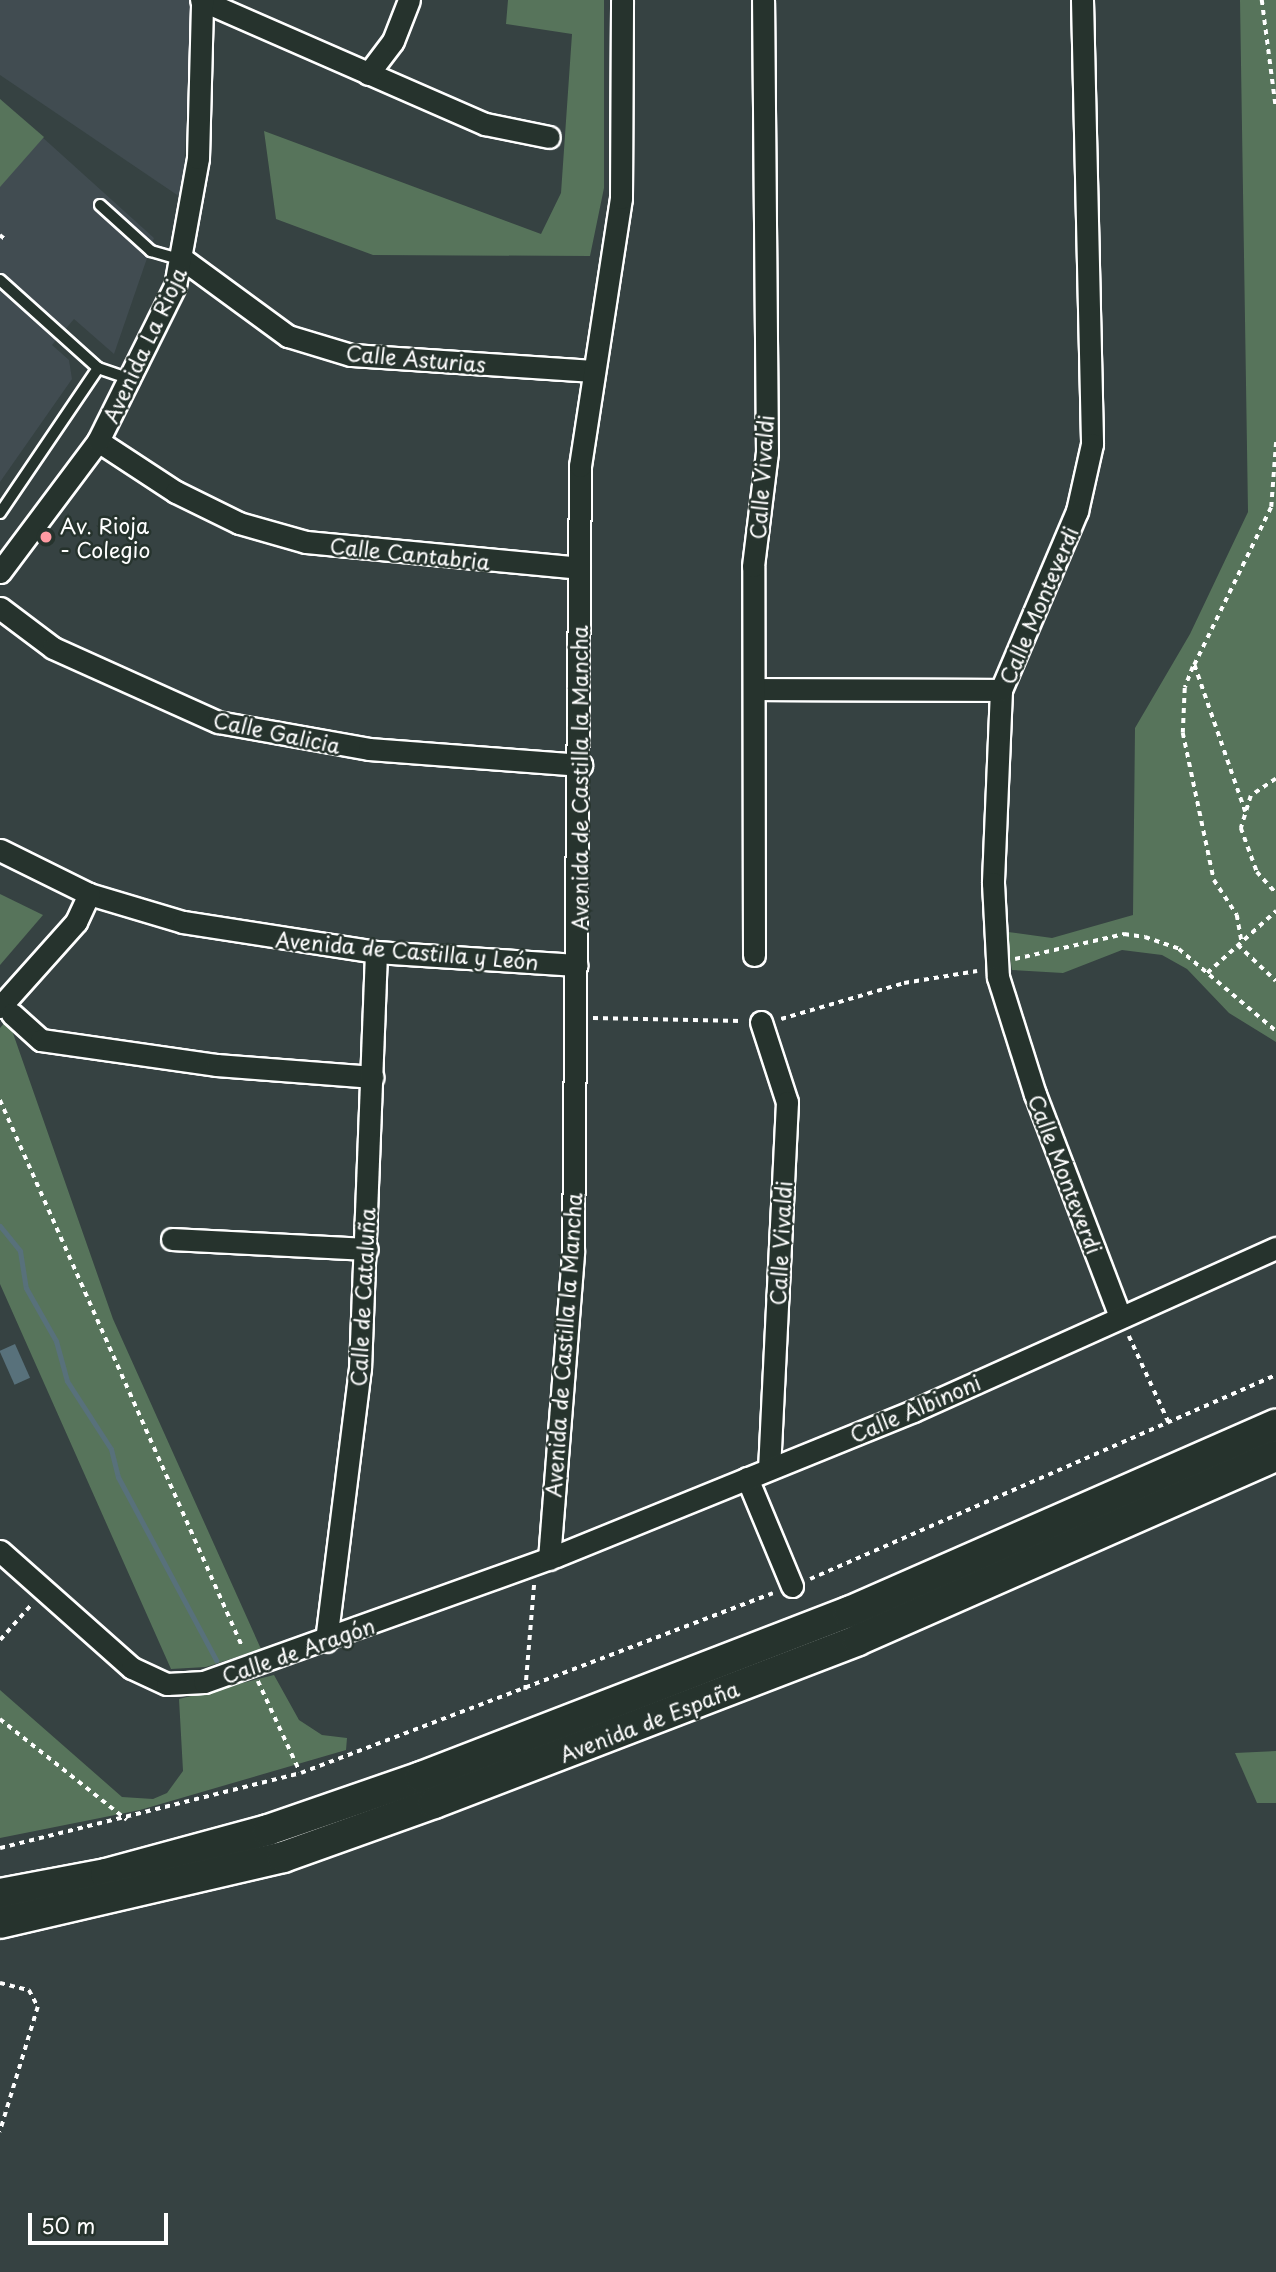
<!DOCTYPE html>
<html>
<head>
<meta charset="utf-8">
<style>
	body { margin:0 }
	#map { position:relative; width:1276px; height:2272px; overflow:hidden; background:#364242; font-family:"Playpen Sans",sans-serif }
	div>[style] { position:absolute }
	.built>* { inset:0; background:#414c51 }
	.green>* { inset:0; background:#57745b }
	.water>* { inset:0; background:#58717b; transform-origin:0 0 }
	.stream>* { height:5px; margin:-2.5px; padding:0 2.5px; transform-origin:2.5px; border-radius:2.5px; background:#58717b }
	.path>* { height:3.5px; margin-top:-1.75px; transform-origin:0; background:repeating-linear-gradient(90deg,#fff 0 5px,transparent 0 10px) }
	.roads { filter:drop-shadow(2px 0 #fff) drop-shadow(-2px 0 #fff) drop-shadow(0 2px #fff) drop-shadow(0 -2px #fff) }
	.lane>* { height:10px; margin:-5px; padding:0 5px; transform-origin:5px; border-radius:5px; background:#26332d }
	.street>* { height:21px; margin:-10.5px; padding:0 10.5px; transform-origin:10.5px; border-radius:10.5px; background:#26332d }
	.secondary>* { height:30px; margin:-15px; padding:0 15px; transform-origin:15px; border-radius:15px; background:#26332d }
	.dots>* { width:19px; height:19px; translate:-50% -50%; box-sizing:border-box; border:4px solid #26332d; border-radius:50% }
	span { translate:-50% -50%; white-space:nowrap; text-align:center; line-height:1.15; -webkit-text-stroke:5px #26332d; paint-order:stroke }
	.street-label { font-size:21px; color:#fff }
	.poi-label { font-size:21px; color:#fff }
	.left { translate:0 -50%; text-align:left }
	.scale { position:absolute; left:28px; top:2213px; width:140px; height:32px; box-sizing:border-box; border:4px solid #fff; border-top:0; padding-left:9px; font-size:21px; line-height:24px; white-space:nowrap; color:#fff; -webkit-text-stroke:5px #26332d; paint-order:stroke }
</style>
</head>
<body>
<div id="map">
	<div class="built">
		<div style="clip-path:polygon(0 0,191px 0,183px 199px,0 75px)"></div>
		<div style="clip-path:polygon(0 99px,154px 238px,114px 354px,74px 319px,52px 345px,69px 360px,72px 379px,0 482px)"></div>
	</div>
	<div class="green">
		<div style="clip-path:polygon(508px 0,604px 0,604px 188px,590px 256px,373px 255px,276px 219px,264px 131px,541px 234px,561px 193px,572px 34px,506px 24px)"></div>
		<div style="clip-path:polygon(1240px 0,1276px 0,1276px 1042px,1229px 1013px,1187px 969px,1162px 955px,1122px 950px,1063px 973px,1012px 970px,1007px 939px,1008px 932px,1052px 938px,1133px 915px,1135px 728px,1190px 634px,1248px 512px)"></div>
		<div style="clip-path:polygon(0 99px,44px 137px,0 187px)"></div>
		<div style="clip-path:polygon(0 894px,43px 915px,0 965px)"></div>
		<div style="clip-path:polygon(8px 1019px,113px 1319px,261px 1649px,206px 1667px,171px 1669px,0 1284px,0 1028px)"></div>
		<div style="clip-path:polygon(274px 1675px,299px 1720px,322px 1735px,347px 1738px,346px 1750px,140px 1810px,0 1838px,0 1690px,122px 1797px,153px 1799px,167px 1793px,183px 1771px,179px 1699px)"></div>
		<div style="clip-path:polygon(1276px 1751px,1276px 1803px,1257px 1803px,1235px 1753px)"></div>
	</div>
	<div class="water">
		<div style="left:15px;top:1344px;width:37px;height:17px;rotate:66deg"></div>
	</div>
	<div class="stream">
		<div style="left:0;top:1226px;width:32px;rotate:51deg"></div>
		<div style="left:20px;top:1251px;width:37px;rotate:81deg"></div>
		<div style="left:26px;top:1288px;width:61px;rotate:60.5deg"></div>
		<div style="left:56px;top:1341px;width:41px;rotate:74.6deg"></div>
		<div style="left:67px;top:1381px;width:81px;rotate:57.1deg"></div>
		<div style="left:111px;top:1449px;width:29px;rotate:76deg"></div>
		<div style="left:118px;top:1477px;width:208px;rotate:61.8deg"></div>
	</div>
	<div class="path">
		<div style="left:1262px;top:0;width:109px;rotate:82.6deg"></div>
		<div style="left:0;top:235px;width:6px;rotate:39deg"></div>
		<div style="left:1193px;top:667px;width:22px;rotate:111deg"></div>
		<div style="left:1185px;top:688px;width:45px;rotate:92.5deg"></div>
		<div style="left:1183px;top:733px;width:150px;rotate:78.1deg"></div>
		<div style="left:1214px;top:880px;width:42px;rotate:56.7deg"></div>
		<div style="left:1237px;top:915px;width:27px;rotate:80deg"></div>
		<div style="left:1276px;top:779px;width:30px;rotate:146deg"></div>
		<div style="left:1251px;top:796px;width:34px;rotate:107deg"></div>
		<div style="left:1241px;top:828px;width:47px;rotate:70deg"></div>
		<div style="left:1257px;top:872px;width:28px;rotate:48deg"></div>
		<div style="left:1245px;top:812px;width:156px;rotate:-109.1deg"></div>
		<div style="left:1194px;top:665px;width:176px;rotate:-64deg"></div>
		<div style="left:1271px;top:507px;width:66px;rotate:-85.7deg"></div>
		<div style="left:1238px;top:945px;width:52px;rotate:43.5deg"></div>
		<div style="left:1015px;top:959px;width:112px;rotate:-12.9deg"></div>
		<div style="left:1124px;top:934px;width:21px;rotate:8deg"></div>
		<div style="left:1145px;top:937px;width:36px;rotate:19deg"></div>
		<div style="left:1179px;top:949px;width:127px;rotate:40.2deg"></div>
		<div style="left:1207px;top:973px;width:93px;rotate:-41.9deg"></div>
		<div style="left:593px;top:1018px;width:149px;rotate:1.2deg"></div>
		<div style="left:781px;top:1019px;width:128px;rotate:-16.3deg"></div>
		<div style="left:904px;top:983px;width:74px;rotate:-9.3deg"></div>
		<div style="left:0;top:1100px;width:599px;rotate:66.09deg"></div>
		<div style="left:1129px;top:1336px;width:96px;rotate:65.3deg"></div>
		<div style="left:810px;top:1579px;width:509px;rotate:-23.64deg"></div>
		<div style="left:0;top:1640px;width:47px;rotate:-48.5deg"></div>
		<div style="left:258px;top:1681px;width:100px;rotate:65.2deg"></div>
		<div style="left:525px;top:1690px;width:107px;rotate:-85.2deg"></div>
		<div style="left:0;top:1719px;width:162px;rotate:38.5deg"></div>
		<div style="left:0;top:1848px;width:310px;rotate:-14deg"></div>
		<div style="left:301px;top:1773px;width:505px;rotate:-20.87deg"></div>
		<div style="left:0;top:1983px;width:30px;rotate:14deg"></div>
		<div style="left:29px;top:1990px;width:19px;rotate:62deg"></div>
		<div style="left:38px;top:2007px;width:131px;rotate:106.9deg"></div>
	</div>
	<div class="roads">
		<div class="lane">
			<div style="left:100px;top:205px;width:69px;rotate:42deg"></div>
			<div style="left:151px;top:251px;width:33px;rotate:16deg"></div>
			<div style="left:0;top:280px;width:132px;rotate:41.9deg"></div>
			<div style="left:0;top:513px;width:175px;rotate:-55.9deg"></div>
			<div style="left:98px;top:368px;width:34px;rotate:19deg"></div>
		</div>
		<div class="street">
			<div style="left:201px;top:0;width:310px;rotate:23.6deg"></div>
			<div style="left:485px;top:124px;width:65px;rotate:11.5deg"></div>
			<div style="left:1082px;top:0;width:444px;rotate:88.7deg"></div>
			<div style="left:1092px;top:444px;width:69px;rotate:102.6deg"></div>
			<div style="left:1077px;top:511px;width:194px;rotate:113deg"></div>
			<div style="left:1001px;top:690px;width:193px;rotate:92.4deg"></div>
			<div style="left:993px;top:883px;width:94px;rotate:87deg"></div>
			<div style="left:998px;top:977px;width:123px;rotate:72.5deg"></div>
			<div style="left:1035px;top:1094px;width:239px;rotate:69.1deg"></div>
			<div style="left:368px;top:74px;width:41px;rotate:-52.9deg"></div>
			<div style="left:393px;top:41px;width:44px;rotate:-68.7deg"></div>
			<div style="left:184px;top:260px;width:129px;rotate:36.2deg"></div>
			<div style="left:288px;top:336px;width:66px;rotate:16.8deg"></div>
			<div style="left:351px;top:355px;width:240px;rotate:3.8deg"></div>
			<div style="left:98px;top:441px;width:93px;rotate:33.2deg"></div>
			<div style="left:176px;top:492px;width:70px;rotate:26.2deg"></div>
			<div style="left:239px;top:523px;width:70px;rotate:15.8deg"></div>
			<div style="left:306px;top:542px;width:274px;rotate:5.4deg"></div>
			<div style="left:0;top:572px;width:164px;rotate:-53.2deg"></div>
			<div style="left:98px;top:441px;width:173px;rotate:-63.6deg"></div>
			<div style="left:175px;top:286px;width:130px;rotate:-79.8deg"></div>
			<div style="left:198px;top:158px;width:158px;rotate:-88.5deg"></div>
			<div style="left:0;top:608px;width:66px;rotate:37deg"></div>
			<div style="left:53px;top:648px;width:181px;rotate:24.2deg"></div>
			<div style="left:218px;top:722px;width:153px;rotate:10.1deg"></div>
			<div style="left:369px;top:749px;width:213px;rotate:4.3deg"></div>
			<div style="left:755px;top:689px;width:246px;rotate:0.2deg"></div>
			<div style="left:0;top:850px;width:99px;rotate:26.3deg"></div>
			<div style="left:89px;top:894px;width:98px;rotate:16.6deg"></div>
			<div style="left:183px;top:922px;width:195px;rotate:8.8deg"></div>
			<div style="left:376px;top:952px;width:201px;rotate:3.7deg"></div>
			<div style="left:754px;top:955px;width:389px;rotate:-90.1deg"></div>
			<div style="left:753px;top:566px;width:115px;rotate:-83deg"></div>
			<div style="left:767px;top:452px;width:452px;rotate:-90.5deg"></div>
			<div style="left:0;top:1007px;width:114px;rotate:-48.2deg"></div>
			<div style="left:76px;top:922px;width:31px;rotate:-65deg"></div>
			<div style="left:12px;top:1014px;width:39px;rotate:42deg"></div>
			<div style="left:41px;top:1040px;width:178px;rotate:8.1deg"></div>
			<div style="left:217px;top:1065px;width:156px;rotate:4.4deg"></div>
			<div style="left:761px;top:1022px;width:84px;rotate:72deg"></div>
			<div style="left:787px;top:1102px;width:367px;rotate:92.8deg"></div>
			<div style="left:172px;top:1239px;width:195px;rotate:2.9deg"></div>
			<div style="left:747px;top:1478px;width:117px;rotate:67.4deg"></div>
			<div style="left:0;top:1551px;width:176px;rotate:41.6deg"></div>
			<div style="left:132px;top:1668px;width:38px;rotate:25deg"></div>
			<div style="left:167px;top:1684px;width:37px;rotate:-3deg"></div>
			<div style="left:204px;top:1682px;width:374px;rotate:-19.7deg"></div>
			<div style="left:556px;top:1556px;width:385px;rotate:-22.1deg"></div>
			<div style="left:913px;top:1411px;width:398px;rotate:-24.2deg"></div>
			<div style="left:549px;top:1559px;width:308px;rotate:-85.5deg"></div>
			<div style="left:573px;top:1252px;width:786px;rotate:-89.49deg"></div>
			<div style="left:580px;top:466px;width:271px;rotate:-81.3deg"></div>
			<div style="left:621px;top:198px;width:198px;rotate:-89.7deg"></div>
			<div style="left:326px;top:1641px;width:274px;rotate:-82.9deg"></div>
			<div style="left:360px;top:1369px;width:417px;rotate:-87.8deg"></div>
		</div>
		<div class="secondary">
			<div style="left:0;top:1894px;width:108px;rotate:-10.7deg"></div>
			<div style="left:106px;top:1874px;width:168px;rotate:-15.2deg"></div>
			<div style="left:268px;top:1830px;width:162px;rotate:-19.1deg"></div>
			<div style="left:421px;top:1777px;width:459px;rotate:-21.1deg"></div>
			<div style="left:849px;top:1612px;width:466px;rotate:-23.7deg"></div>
			<div style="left:0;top:1923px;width:291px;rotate:-13.1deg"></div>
			<div style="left:283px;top:1857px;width:160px;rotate:-19.7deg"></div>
			<div style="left:434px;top:1803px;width:454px;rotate:-21deg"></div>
			<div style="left:858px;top:1640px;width:457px;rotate:-23.8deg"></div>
		</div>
	</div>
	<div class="dots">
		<div style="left:46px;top:537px;background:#ff9aa2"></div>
	</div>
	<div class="street-label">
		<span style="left:144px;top:345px;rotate:-65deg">Avenida La Rioja</span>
		<span style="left:416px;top:358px;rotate:5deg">Calle Asturias</span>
		<span style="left:761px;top:477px;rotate:-86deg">Calle Vivaldi</span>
		<span style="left:410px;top:553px;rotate:6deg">Calle Cantabria</span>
		<span style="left:1038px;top:605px;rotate:-67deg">Calle Monteverdi</span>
		<span style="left:277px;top:732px;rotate:12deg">Calle Galicia</span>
		<span style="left:579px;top:778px;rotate:-90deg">Avenida de Castilla la Mancha</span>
		<span style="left:407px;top:950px;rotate:5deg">Avenida de Castilla y León</span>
		<span style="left:1066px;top:1174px;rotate:69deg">Calle Monteverdi</span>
		<span style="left:780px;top:1243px;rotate:-87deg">Calle Vivaldi</span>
		<span style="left:362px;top:1297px;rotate:-87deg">Calle de Cataluña</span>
		<span style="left:563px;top:1345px;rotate:-86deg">Avenida de Castilla la Mancha</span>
		<span style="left:915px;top:1408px;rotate:-23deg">Calle Albinoni</span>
		<span style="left:298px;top:1650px;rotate:-19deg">Calle de Aragón</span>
		<span style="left:649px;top:1721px;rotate:-21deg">Avenida de España</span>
	</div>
	<div class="poi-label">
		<span class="left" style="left:60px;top:537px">Av. Rioja<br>- Colegio</span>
	</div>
	<div class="scale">50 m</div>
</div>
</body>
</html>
